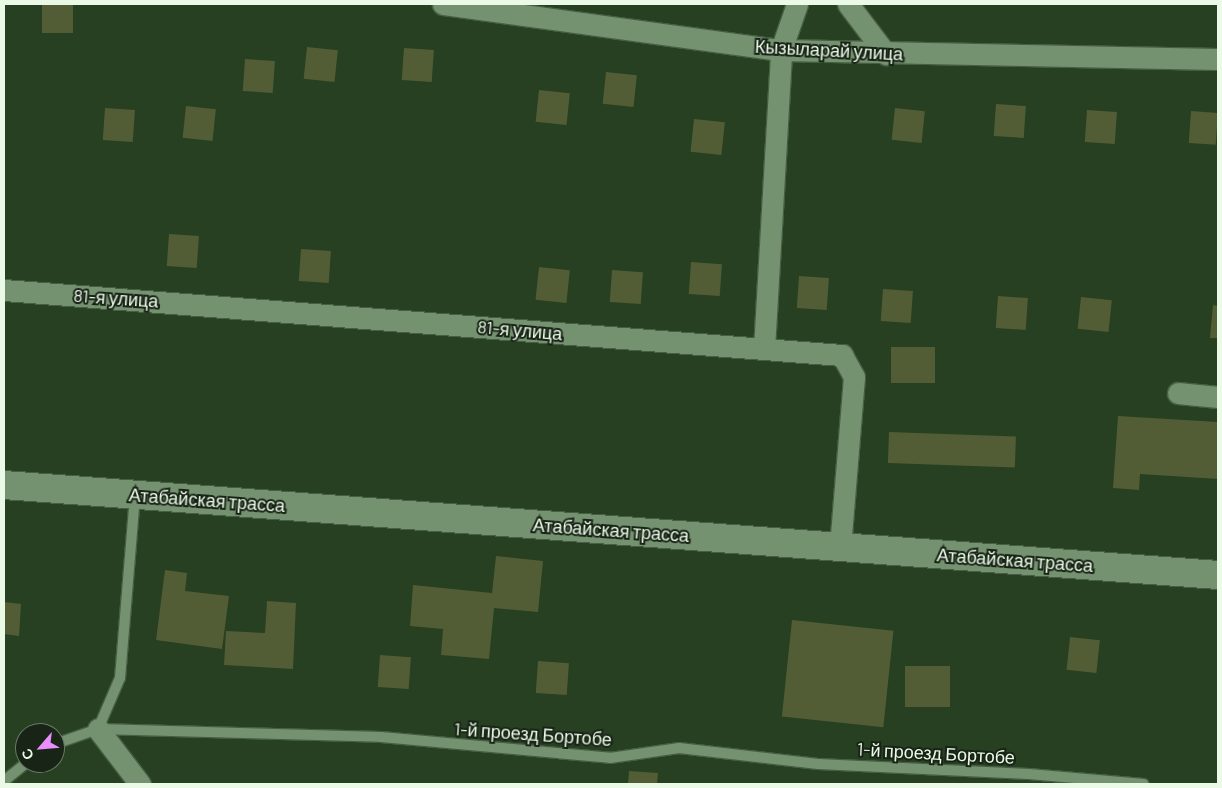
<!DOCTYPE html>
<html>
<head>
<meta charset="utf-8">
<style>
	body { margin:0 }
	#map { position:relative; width:1222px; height:788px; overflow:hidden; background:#264021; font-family:Barlow,sans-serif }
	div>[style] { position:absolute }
	.building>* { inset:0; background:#525d35; transform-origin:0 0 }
	.roads { filter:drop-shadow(1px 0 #465e43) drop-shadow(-1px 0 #465e43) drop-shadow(0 1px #465e43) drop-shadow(0 -1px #465e43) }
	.lane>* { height:10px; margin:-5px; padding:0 5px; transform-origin:5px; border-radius:5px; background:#74926f }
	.street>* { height:21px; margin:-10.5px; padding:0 10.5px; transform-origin:10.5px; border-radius:10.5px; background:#74926f }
	.secondary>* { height:28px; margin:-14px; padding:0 14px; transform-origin:14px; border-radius:14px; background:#74926f }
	span { translate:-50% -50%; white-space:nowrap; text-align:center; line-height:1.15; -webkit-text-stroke:4px #182416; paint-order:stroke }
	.street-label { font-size:18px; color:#eafae7 }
	.frame { position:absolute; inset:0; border:5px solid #eafae7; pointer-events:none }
	.north { position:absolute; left:15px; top:723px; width:50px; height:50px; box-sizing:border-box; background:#182416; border:1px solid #6c7a6a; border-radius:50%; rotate:243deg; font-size:14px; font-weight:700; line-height:20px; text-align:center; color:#eafae7 }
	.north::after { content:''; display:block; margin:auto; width:18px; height:22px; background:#eb8dfc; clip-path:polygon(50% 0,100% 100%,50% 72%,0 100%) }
</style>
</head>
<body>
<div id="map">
	<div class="building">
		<div style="left:42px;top:4px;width:31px;height:29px"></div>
		<div style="left:307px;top:47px;width:31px;height:32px;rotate:6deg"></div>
		<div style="left:404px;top:48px;width:30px;height:32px;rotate:4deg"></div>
		<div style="left:245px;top:59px;width:30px;height:32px;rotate:4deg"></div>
		<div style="left:606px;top:72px;width:31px;height:32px;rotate:6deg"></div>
		<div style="left:539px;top:90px;width:31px;height:32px;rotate:6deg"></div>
		<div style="left:996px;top:104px;width:30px;height:32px;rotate:4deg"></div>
		<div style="left:186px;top:106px;width:30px;height:32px;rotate:6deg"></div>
		<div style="left:105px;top:108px;width:30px;height:32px;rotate:4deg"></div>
		<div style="left:895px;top:108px;width:30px;height:32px;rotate:6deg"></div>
		<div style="left:1087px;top:110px;width:30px;height:32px;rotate:4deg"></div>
		<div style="left:1191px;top:111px;width:27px;height:32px;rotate:4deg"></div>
		<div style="left:694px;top:119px;width:31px;height:33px;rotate:6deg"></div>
		<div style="left:169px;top:234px;width:30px;height:32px;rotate:4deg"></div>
		<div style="left:301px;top:249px;width:30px;height:32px;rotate:4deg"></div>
		<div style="left:691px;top:262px;width:31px;height:32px;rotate:4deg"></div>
		<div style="left:539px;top:267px;width:31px;height:33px;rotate:6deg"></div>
		<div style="left:612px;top:270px;width:31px;height:32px;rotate:4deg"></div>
		<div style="left:799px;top:276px;width:30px;height:32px;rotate:4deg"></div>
		<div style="left:883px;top:289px;width:30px;height:32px;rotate:4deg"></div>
		<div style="left:998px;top:296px;width:30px;height:32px;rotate:4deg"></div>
		<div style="left:1081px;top:297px;width:31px;height:32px;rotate:6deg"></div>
		<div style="clip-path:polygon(1213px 305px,1218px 306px,1218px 338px,1210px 338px)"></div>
		<div style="left:891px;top:347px;width:44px;height:36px"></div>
		<div style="clip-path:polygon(1118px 416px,1218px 422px,1218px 479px,1140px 474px,1139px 490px,1113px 488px)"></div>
		<div style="left:889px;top:432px;width:127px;height:31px;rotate:2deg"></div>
		<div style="clip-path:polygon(496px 556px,543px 561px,538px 612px,494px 608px,489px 659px,441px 655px,443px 629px,410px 626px,413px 585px,492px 593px)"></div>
		<div style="clip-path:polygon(165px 570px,187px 573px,185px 591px,229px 596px,222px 649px,156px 640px)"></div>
		<div style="clip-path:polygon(267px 601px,296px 603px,293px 669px,224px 665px,226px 631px,265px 633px)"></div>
		<div style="clip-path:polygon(4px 602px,21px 604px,19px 636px,4px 634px)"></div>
		<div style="left:792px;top:620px;width:102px;height:97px;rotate:6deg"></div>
		<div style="left:1070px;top:637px;width:30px;height:33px;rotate:6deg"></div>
		<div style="left:380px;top:655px;width:31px;height:32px;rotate:4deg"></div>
		<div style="left:538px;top:661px;width:31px;height:32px;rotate:4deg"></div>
		<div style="left:905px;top:666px;width:45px;height:41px"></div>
		<div style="clip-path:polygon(629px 771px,658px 773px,657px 784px,628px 784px)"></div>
	</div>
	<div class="roads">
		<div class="lane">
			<div style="left:99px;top:729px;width:282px;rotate:1.6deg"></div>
			<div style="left:381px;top:737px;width:230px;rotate:5.2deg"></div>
			<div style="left:610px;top:758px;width:70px;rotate:-8.2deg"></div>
			<div style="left:679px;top:748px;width:140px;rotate:6.6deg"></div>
			<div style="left:818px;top:764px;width:211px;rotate:2.7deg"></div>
			<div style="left:1029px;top:774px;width:115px;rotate:5deg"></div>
			<div style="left:55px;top:744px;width:46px;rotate:-19.2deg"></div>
			<div style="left:98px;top:729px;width:56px;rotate:-66.7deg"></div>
			<div style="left:120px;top:678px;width:183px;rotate:-85.3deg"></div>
			<div style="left:4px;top:781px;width:28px;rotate:-39deg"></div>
		</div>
		<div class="street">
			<div style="left:443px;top:4px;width:341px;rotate:7.8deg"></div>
			<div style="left:781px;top:50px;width:437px;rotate:1.2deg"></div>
			<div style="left:848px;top:4px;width:63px;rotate:52.8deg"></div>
			<div style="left:4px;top:290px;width:841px;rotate:4.44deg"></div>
			<div style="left:842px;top:355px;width:25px;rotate:61deg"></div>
			<div style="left:854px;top:377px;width:171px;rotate:94.7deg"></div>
			<div style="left:764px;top:349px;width:299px;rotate:-86.7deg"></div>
			<div style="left:781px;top:50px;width:49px;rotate:-70.8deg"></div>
			<div style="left:1178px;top:393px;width:40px;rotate:5.7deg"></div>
			<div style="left:98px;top:729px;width:69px;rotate:52.6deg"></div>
		</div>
		<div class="secondary">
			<div style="left:4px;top:485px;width:1217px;rotate:4.24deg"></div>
		</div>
	</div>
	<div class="street-label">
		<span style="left:829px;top:50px;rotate:3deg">Кызыларай улица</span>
		<span style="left:116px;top:298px;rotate:4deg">81-я улица</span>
		<span style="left:520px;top:330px;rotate:5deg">81-я улица</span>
		<span style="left:207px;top:500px;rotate:4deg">Атабайская трасса</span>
		<span style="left:611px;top:530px;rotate:4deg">Атабайская трасса</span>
		<span style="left:1015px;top:560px;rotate:4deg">Атабайская трасса</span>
		<span style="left:533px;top:734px;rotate:4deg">1-й проезд Бортобе</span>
		<span style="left:936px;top:753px;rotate:3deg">1-й проезд Бортобе</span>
	</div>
	<div class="frame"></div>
	<div class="north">С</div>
</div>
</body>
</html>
